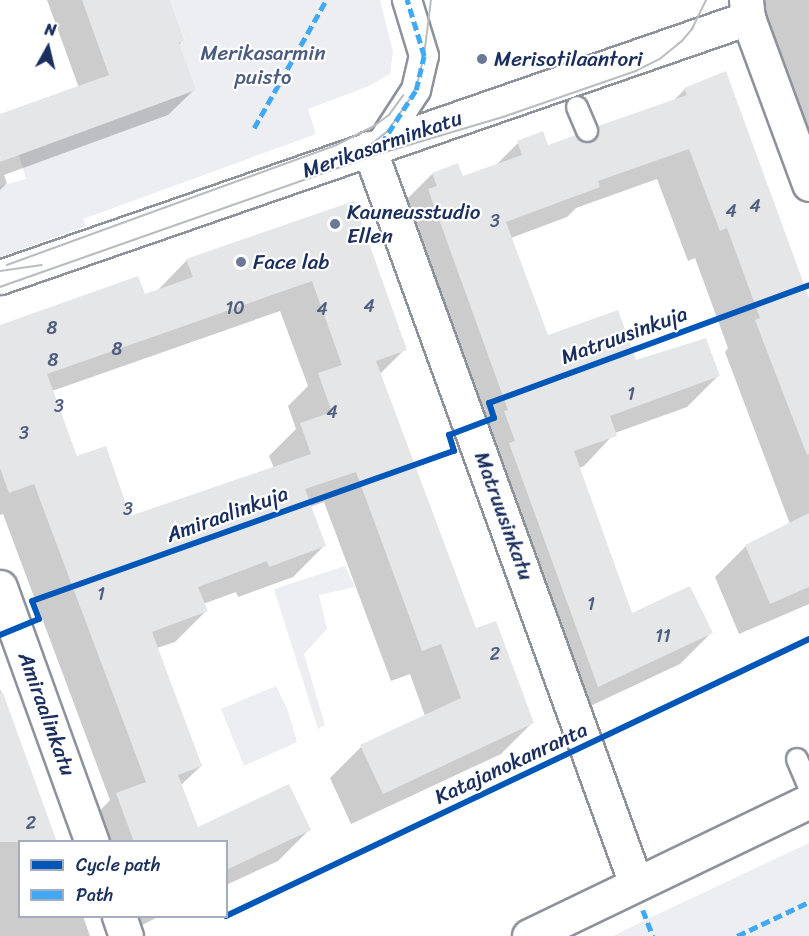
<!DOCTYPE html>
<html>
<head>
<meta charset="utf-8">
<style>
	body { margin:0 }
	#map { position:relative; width:809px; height:936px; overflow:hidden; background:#fff; font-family:Sriracha,sans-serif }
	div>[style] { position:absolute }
	.green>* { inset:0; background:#edeef2 }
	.shadow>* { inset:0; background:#0003 }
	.building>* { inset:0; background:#e5e6e8 }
	.roads { filter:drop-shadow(2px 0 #8e929a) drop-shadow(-2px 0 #8e929a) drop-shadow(0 2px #8e929a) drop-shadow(0 -2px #8e929a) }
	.service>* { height:20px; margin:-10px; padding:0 10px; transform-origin:10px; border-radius:10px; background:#fff }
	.pedestrian>* { height:28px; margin:-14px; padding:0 14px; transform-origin:14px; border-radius:14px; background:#fff }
	.minor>* { height:33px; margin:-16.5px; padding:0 16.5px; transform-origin:16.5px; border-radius:16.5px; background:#fff }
	.tertiary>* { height:33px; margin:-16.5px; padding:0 16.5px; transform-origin:16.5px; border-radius:16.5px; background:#fff }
	.tram>* { height:1.5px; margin:-0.75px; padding:0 0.75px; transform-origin:0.75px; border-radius:0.75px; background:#b9bcc1 }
	.quiet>* { height:4.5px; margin-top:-2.25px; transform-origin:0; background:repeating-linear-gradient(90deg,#3fa9f5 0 9px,transparent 0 13.5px) }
	.cycleway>* { height:6px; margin:-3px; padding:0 3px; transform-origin:3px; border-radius:3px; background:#0057b8 }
	.dots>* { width:16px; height:16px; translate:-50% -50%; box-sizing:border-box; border:3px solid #fff; border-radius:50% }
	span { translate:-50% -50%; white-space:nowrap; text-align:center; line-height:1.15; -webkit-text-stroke:4.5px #fff; paint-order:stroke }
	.number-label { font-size:18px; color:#4e5d80 }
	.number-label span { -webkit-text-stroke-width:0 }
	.park-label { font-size:21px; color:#4c5c80 }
	.poi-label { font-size:21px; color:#1b2f5e }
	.left { translate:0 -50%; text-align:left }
	.street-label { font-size:21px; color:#1b2f5e }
	.legend { position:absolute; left:18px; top:840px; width:210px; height:78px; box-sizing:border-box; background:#fff; border:2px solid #a4acbf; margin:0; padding:8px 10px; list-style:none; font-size:18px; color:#1b2f5e }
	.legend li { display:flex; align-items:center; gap:12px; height:30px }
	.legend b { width:30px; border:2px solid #a4acbf }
	.north { position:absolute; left:18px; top:18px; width:60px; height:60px; -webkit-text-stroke:4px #fff; paint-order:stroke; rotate:8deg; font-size:16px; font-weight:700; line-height:24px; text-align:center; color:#1b2f5e }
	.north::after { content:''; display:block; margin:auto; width:21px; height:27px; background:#1b2f5e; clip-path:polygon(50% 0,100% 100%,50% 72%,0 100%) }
</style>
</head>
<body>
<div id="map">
	<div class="green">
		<div style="clip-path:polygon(170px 0,380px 0,393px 52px,390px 74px,369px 86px,308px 109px,316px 134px,83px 219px,86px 226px,0 257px,0 186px,26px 179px,19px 155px,166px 48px,185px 40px)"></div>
		<div style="clip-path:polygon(345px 566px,355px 587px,319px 595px,327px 629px,304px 654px,325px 725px,318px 729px,274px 589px)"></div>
		<div style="clip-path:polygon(276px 686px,288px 711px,297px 742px,244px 766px,221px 709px)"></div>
		<div style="clip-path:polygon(809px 843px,809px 936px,613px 936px,641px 922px)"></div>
	</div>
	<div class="shadow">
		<div style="clip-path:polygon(47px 0,169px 0,183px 40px,178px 46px,194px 90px,168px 115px,4px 175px,7px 183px,0 190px,0 116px,79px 88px)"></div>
		<div style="clip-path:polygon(764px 0,809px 0,809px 184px,743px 21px)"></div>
		<div style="clip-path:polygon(685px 89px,809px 302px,809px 604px,739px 634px,715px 577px,746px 546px,790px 524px,725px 352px,728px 348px,695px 258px,688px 261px,657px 179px,576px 208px,567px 217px,511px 238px,547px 337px,635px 362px,718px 376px,687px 407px,615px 433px,584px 466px,579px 468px,632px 615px,711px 633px,680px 664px,567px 717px,401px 205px,432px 174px,462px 178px,494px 167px,518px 143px,547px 147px,584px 143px,599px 128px,673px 101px)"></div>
		<div style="clip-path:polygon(evenodd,353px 203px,405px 349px,379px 375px,475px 630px,532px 723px,501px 754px,351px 824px,330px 778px,361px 747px,425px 716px,410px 674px,391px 681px,324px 502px,310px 507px,324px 546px,293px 577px,238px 597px,236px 592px,203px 604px,206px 611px,175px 642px,157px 648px,201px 766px,181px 785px,197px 829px,309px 830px,278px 861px,226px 885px,226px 842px,92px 842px,86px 825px,110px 800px,3px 514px,0 515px,0 327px,144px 296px,156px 292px,187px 260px,353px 203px,280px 311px,308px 386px,288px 406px,296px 429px,269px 456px,274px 468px,129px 517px,76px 458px,52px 391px,280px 311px)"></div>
		<div style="clip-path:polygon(0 689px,56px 842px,20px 842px,20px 916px,83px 916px,90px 936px,0 936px)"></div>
		<div style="clip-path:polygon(120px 916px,160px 916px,126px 933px)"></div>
	</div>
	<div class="building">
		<div style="clip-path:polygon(82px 0,170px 0,185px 41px,179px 43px,196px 90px,0 162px,0 114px,109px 75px)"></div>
		<div style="clip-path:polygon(726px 71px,809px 298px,809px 454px,807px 455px,755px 320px,760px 318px,727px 228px,720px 231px,689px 149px,598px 181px,600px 187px,506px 222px,548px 335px,618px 310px,636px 360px,706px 338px,720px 376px,610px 416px,617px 436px,574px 451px,632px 613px,690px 586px,713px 633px,598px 687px,509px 443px,515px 441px,504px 411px,508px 410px,428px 189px,437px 186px,432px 173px,458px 163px,463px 176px,522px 155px,517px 141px,543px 131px,548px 145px,576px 135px,580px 141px,591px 142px,597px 138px,598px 126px,687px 95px,684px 88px)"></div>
		<div style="clip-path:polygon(evenodd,354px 201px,407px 350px,376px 361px,476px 628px,496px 621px,534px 723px,383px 794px,360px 745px,461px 698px,441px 644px,422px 651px,356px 472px,305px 489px,326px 546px,269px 567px,267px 561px,198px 587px,208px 611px,152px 632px,202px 766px,178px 775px,198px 827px,289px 784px,311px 830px,226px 870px,226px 842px,134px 842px,116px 793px,146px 782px,34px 484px,9px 493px,0 468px,0 325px,138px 276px,145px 294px,193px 277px,186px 259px,354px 201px,312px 281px,342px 365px,318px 373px,332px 412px,300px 423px,311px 454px,130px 516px,106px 446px,77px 456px,47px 374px,312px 281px)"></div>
		<div style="clip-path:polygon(809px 513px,809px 587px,770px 604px,745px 545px)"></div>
		<div style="clip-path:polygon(0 693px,3px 693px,57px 842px,0 842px)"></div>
	</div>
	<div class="roads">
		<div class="service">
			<div style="left:577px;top:107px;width:26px;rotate:67deg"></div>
			<div style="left:797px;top:759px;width:30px;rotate:67deg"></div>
		</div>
		<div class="pedestrian">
			<div style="left:381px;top:144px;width:64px;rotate:-57.1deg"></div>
			<div style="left:416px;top:90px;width:35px;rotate:-77deg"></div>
			<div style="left:424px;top:56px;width:59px;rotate:-106.9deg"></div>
		</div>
		<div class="minor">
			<div style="left:746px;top:0;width:18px;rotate:84deg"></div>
			<div style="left:748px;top:18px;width:177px;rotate:69.8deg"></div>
			<div style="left:369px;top:148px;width:783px;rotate:70.06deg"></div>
			<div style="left:0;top:277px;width:792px;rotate:-19.1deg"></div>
			<div style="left:0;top:587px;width:271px;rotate:70.2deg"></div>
			<div style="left:119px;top:916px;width:21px;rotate:71deg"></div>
		</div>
		<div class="tertiary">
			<div style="left:529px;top:936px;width:311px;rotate:-25.7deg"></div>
		</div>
	</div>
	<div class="tram">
		<div style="left:356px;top:156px;width:41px;rotate:-38deg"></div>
		<div style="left:388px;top:131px;width:50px;rotate:-55.7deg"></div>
		<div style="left:416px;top:90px;width:35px;rotate:-77deg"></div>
		<div style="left:424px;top:56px;width:56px;rotate:-82.9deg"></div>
		<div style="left:7px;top:265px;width:351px;rotate:-20deg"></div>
		<div style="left:337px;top:145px;width:42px;rotate:-27.2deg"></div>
		<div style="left:374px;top:126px;width:19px;rotate:-36deg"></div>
		<div style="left:389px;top:115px;width:24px;rotate:-54deg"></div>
		<div style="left:0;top:271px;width:42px;rotate:-8.1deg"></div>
		<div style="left:0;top:287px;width:394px;rotate:-19.4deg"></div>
		<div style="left:372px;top:156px;width:137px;rotate:-16.6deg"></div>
		<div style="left:503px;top:117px;width:141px;rotate:-19.1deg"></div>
		<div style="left:636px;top:71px;width:28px;rotate:-27deg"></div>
		<div style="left:661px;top:58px;width:27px;rotate:-39deg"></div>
		<div style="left:682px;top:41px;width:16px;rotate:-50deg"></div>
		<div style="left:692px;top:29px;width:32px;rotate:-64deg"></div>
	</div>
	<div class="quiet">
		<div style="left:254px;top:128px;width:147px;rotate:-60.6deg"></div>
		<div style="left:381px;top:144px;width:64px;rotate:-57.1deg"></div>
		<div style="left:416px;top:90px;width:35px;rotate:-77deg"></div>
		<div style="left:424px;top:56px;width:59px;rotate:-106.9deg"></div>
		<div style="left:643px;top:910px;width:28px;rotate:69deg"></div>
		<div style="left:737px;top:936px;width:80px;rotate:-25.3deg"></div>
	</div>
	<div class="cycleway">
		<div style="left:0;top:635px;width:42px;rotate:-22.3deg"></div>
		<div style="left:39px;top:619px;width:19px;rotate:-111deg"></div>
		<div style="left:32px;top:601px;width:448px;rotate:-19.6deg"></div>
		<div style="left:454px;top:451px;width:17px;rotate:-107deg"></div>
		<div style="left:449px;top:435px;width:48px;rotate:-20.7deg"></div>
		<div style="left:494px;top:418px;width:16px;rotate:-108deg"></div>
		<div style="left:489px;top:403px;width:341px;rotate:-20.2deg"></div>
		<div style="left:226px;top:916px;width:645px;rotate:-25.41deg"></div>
	</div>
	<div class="dots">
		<div style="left:482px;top:59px;background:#6b7896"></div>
		<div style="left:335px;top:224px;background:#6b7896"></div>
		<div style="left:241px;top:262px;background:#6b7896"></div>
	</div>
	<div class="number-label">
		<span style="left:755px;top:206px">4</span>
		<span style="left:731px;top:211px">4</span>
		<span style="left:495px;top:221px">3</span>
		<span style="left:369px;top:306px">4</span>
		<span style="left:235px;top:308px">10</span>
		<span style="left:322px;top:309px">4</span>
		<span style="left:52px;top:328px">8</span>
		<span style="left:117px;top:349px">8</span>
		<span style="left:53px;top:360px">8</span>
		<span style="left:631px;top:394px">1</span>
		<span style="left:59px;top:406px">3</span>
		<span style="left:332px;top:412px">4</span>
		<span style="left:24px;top:433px">3</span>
		<span style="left:128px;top:509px">3</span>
		<span style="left:101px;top:594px">1</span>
		<span style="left:591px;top:604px">1</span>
		<span style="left:663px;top:636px">11</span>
		<span style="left:495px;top:654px">2</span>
		<span style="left:31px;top:823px">2</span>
	</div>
	<div class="park-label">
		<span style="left:263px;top:65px">Merikasarmin<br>puisto</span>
	</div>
	<div class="poi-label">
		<span class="left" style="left:494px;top:59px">Merisotilaantori</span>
		<span class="left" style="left:347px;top:224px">Kauneusstudio<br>Ellen</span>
		<span class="left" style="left:253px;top:262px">Face lab</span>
	</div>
	<div class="street-label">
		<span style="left:382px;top:144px;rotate:-19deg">Merikasarminkatu</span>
		<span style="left:624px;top:335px;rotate:-20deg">Matruusinkuja</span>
		<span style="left:227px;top:514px;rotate:-20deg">Amiraalinkuja</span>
		<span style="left:504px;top:516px;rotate:70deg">Matruusinkatu</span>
		<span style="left:47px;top:714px;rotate:70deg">Amiraalinkatu</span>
		<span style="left:511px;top:763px;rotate:-25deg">Katajanokanranta</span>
	</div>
	<ul class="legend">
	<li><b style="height:8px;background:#0057b8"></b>Cycle path</li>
	<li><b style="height:8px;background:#3fa9f5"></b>Path</li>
	</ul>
	<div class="north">N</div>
</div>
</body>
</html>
